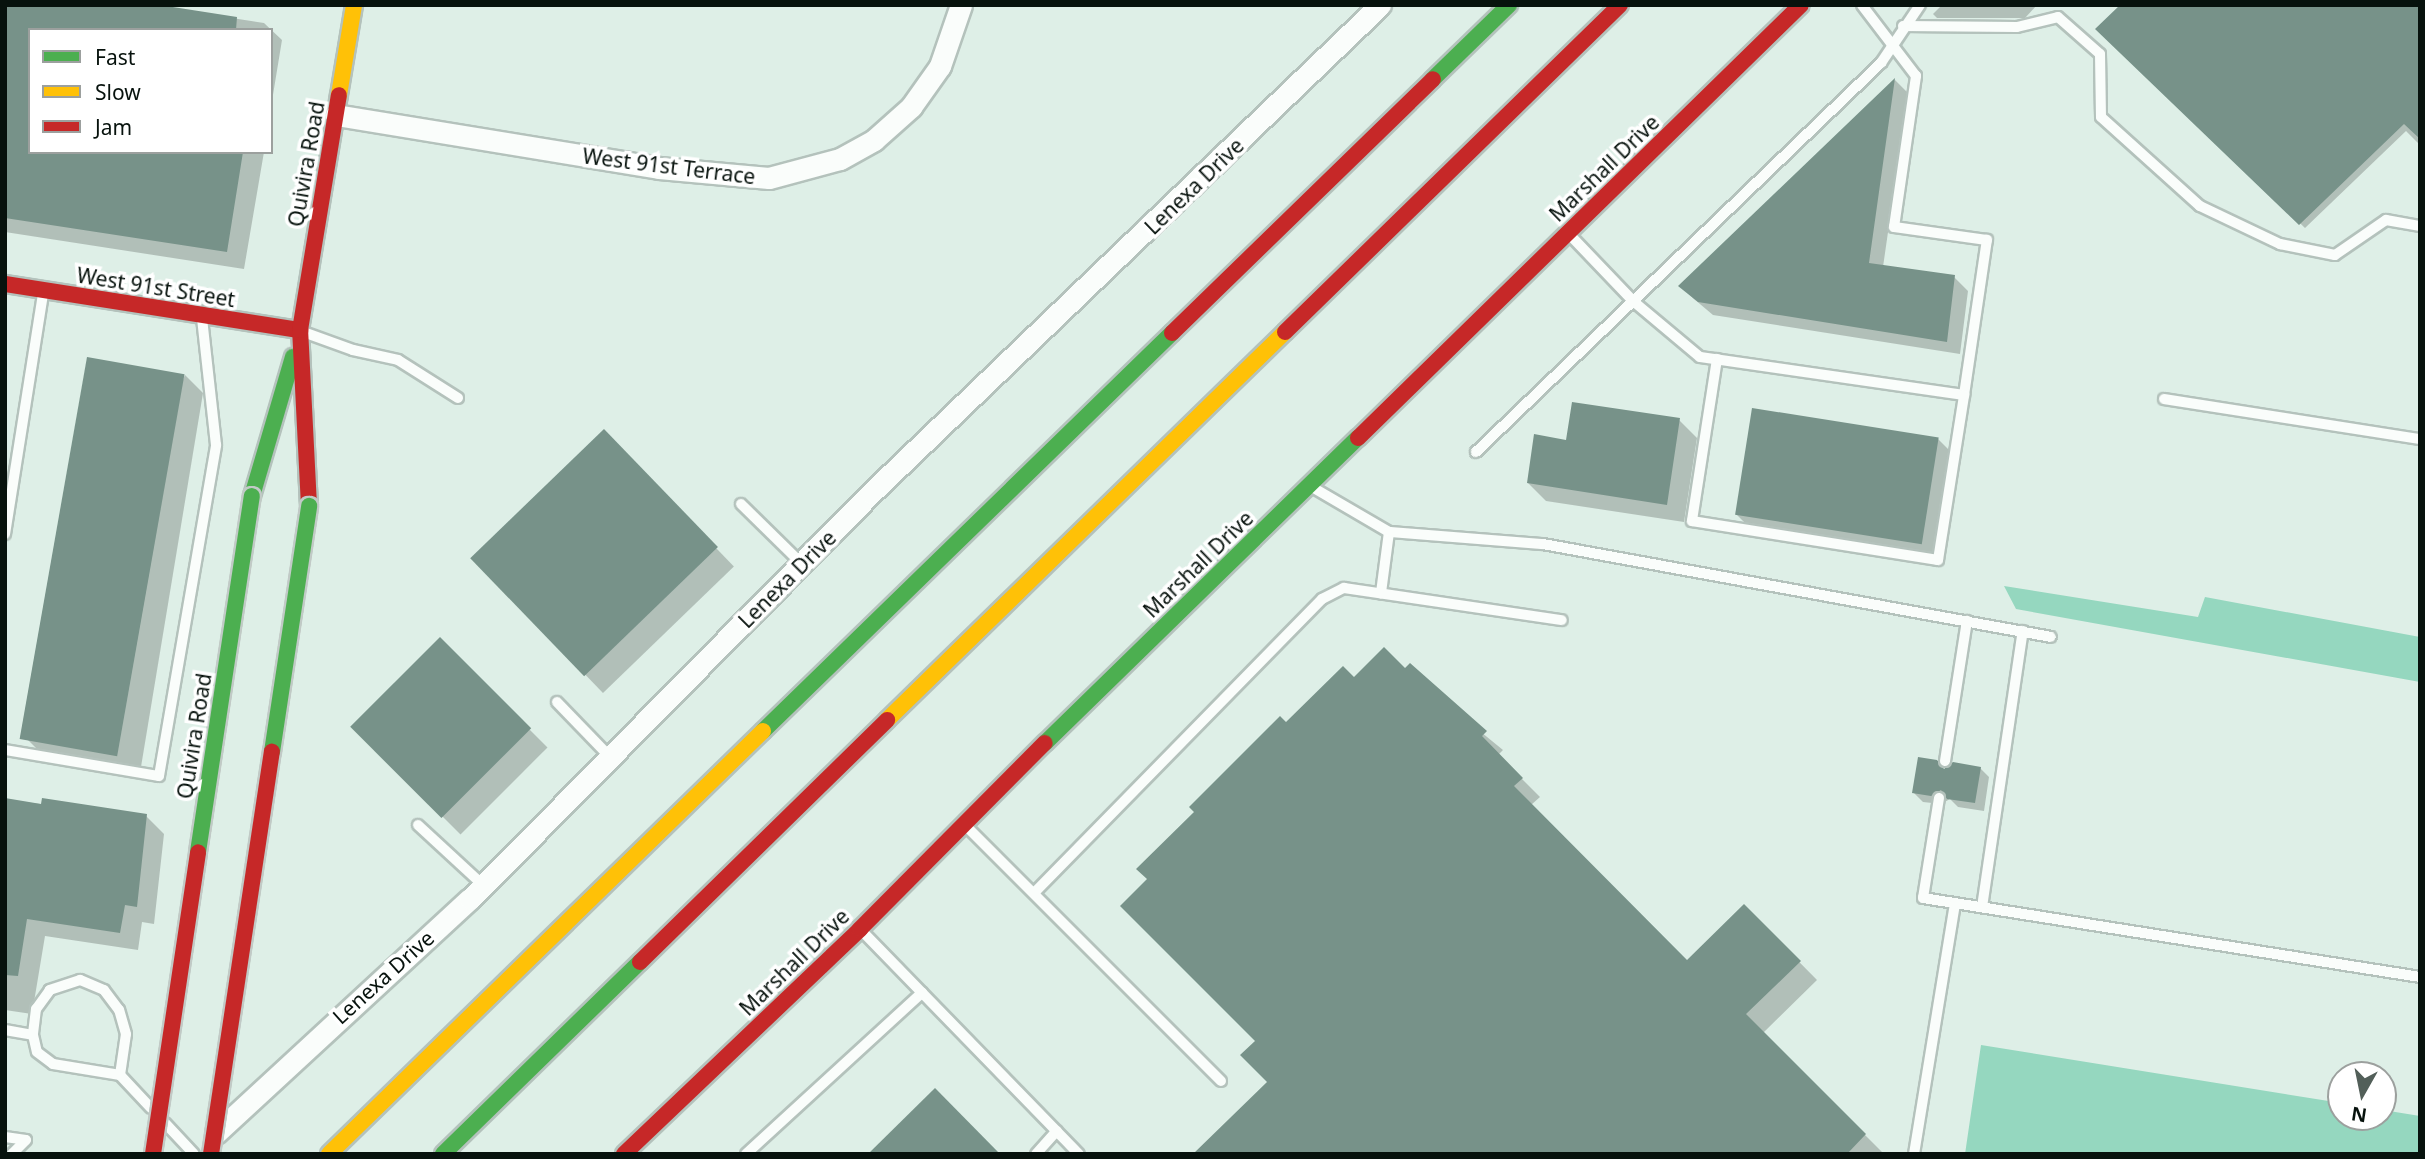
<!DOCTYPE html>
<html>
<head>
<meta charset="utf-8">
<style>
	body { margin:0 }
	#map { position:relative; width:2425px; height:1159px; overflow:hidden; background:#deefe7; font-family:"Noto Sans",sans-serif }
	div>[style] { position:absolute }
	.forest>* { inset:0; background:#95d7bf }
	.shadow>* { inset:0; background:#0003; transform-origin:0 0 }
	.building>* { inset:0; background:#779289; transform-origin:0 0 }
	.roads { filter:drop-shadow(2px 0 #b4c2bc) drop-shadow(-2px 0 #b4c2bc) drop-shadow(0 2px #b4c2bc) drop-shadow(0 -2px #b4c2bc) }
	.lane>* { height:10px; margin:-5px; padding:0 5px; transform-origin:5px; border-radius:5px; background:#fafdfb }
	.street>* { height:21px; margin:-10.5px; padding:0 10.5px; transform-origin:10.5px; border-radius:10.5px; background:#fafdfb }
	.fast>* { height:16px; margin:-8px; padding:0 8px; transform-origin:8px; border-radius:8px; background:#4caf50 }
	.slow>* { height:16px; margin:-8px; padding:0 8px; transform-origin:8px; border-radius:8px; background:#ffc107 }
	.jam>* { height:16px; margin:-8px; padding:0 8px; transform-origin:8px; border-radius:8px; background:#c62828 }
	.bridges { filter:drop-shadow(2px 0 #c1cac6) drop-shadow(-2px 0 #c1cac6) drop-shadow(0 2px #c1cac6) drop-shadow(0 -2px #c1cac6) }
	.fast-bridge>* { height:16px; margin:-8px; padding:0 8px; transform-origin:8px; border-radius:8px; background:#4caf50 }
	.jam-bridge>* { height:16px; margin:-8px; padding:0 8px; transform-origin:8px; border-radius:8px; background:#c62828 }
	span { translate:-50% -50%; white-space:nowrap; text-align:center; line-height:1.15; -webkit-text-stroke:7px #fff; paint-order:stroke }
	.street-label { font-size:21px; color:#07120d }
	.frame { position:absolute; inset:0; border:7px solid #07120d; pointer-events:none }
	.legend { position:absolute; left:28px; top:28px; width:245px; height:126px; box-sizing:border-box; background:#fff; border:2px solid #9ca09e; margin:0; padding:9px 12px; list-style:none; font-size:21px; color:#07120d }
	.legend li { display:flex; align-items:center; gap:14px; height:35px }
	.legend b { width:35px; border:2px solid #9ca09e }
	.north { position:absolute; left:2327px; top:1061px; width:70px; height:70px; box-sizing:border-box; background:#fff; border:2px solid #9ca09e; border-radius:50%; rotate:189deg; font-size:19px; font-weight:700; line-height:28px; text-align:center; color:#07120d }
	.north::after { content:''; display:block; margin:auto; width:24px; height:32px; background:#525f59; clip-path:polygon(50% 0,100% 100%,50% 72%,0 100%) }
</style>
</head>
<body>
<div id="map">
	<div class="forest">
		<div style="clip-path:polygon(2004px 586px,2198px 617px,2205px 597px,2420px 637px,2420px 682px,2016px 609px)"></div>
		<div style="clip-path:polygon(1981px 1045px,2341px 1103px,2341px 1117px,2383px 1117px,2383px 1110px,2420px 1116px,2420px 1154px,1965px 1154px)"></div>
	</div>
	<div class="shadow">
		<div style="clip-path:polygon(5px 5px,148px 5px,264px 23px,282px 40px,271px 107px,271px 30px,30px 30px,30px 152px,264px 152px,244px 269px,5px 232px)"></div>
		<div style="clip-path:polygon(1942px 5px,2037px 5px,2025px 18px,1937px 18px,1933px 14px)"></div>
		<div style="clip-path:polygon(2420px 5px,2420px 145px,2406px 131px,2305px 228px,2097px 29px)"></div>
		<div style="clip-path:polygon(1895px 80px,1908px 93px,1883px 267px,1954px 277px,1968px 291px,1960px 354px,1713px 315px,1694px 299px,1681px 286px)"></div>
		<div style="clip-path:polygon(185px 375px,203px 393px,140px 773px,45px 757px,27px 739px)"></div>
		<div style="clip-path:polygon(1679px 420px,1697px 438px,1684px 522px,1546px 501px,1528px 483px,1567px 442px)"></div>
		<div style="left:604px;top:432px;width:187px;height:182px;rotate:46deg"></div>
		<div style="clip-path:polygon(1938px 439px,1956px 457px,1940px 562px,1754px 532px,1736px 514px)"></div>
		<div style="left:440px;top:640px;width:152px;height:123px;rotate:45deg"></div>
		<div style="clip-path:polygon(1405px 670px,1503px 750px,1498px 755px,1540px 797px,1531px 805px,1687px 962px,1744px 906px,1817px 980px,1763px 1033px,1883px 1153px,1201px 1154px,1269px 1082px,1257px 1041px,1150px 879px,1286px 725px,1354px 679px)"></div>
		<div style="clip-path:polygon(1980px 768px,1989px 777px,1984px 811px,1958px 807px,1950px 799px,1941px 804px,1923px 802px,1914px 793px)"></div>
		<div style="clip-path:polygon(5px 800px,146px 816px,164px 834px,154px 924px,142px 922px,138px 950px,45px 936px,32px 1014px,5px 1010px)"></div>
	</div>
	<div class="building">
		<div style="clip-path:polygon(5px 5px,160px 5px,237px 17px,236px 30px,30px 30px,30px 152px,243px 152px,227px 252px,5px 218px)"></div>
		<div style="clip-path:polygon(2120px 5px,2420px 5px,2420px 139px,2404px 124px,2299px 225px,2095px 29px)"></div>
		<div style="clip-path:polygon(1895px 78px,1869px 263px,1955px 275px,1947px 342px,1698px 302px,1678px 286px)"></div>
		<div style="left:87px;top:357px;width:99px;height:388px;rotate:10deg"></div>
		<div style="clip-path:polygon(1572px 402px,1680px 418px,1667px 505px,1527px 483px,1534px 434px,1566px 440px)"></div>
		<div style="left:1752px;top:408px;width:189px;height:108px;rotate:9deg"></div>
		<div style="left:604px;top:429px;width:164px;height:186px;rotate:46deg"></div>
		<div style="left:440px;top:637px;width:129px;height:127px;rotate:45deg"></div>
		<div style="clip-path:polygon(1384px 647px,1405px 668px,1410px 663px,1487px 731px,1482px 736px,1523px 778px,1514px 786px,1687px 960px,1744px 904px,1801px 961px,1746px 1014px,1866px 1134px,1847px 1154px,1193px 1154px,1267px 1082px,1240px 1055px,1255px 1041px,1120px 906px,1147px 879px,1136px 869px,1194px 812px,1189px 807px,1280px 716px,1286px 722px,1343px 666px,1354px 677px)"></div>
		<div style="clip-path:polygon(1918px 757px,1937px 760px,1944px 769px,1953px 762px,1981px 767px,1975px 803px,1947px 799px,1941px 790px,1931px 796px,1912px 793px)"></div>
		<div style="clip-path:polygon(5px 798px,41px 804px,42px 798px,147px 814px,137px 907px,125px 905px,120px 933px,27px 919px,18px 976px,5px 975px)"></div>
		<div style="clip-path:polygon(935px 1088px,1000px 1154px,868px 1154px)"></div>
	</div>
	<div class="roads">
		<div class="lane">
			<div style="left:1903px;top:26px;width:114px;rotate:0.5deg"></div>
			<div style="left:2017px;top:27px;width:42px;rotate:-13.7deg"></div>
			<div style="left:2058px;top:17px;width:56px;rotate:41.4deg"></div>
			<div style="left:2100px;top:54px;width:63px;rotate:89.1deg"></div>
			<div style="left:2101px;top:117px;width:133px;rotate:42deg"></div>
			<div style="left:2200px;top:206px;width:89px;rotate:25.4deg"></div>
			<div style="left:2280px;top:244px;width:56px;rotate:11.3deg"></div>
			<div style="left:2335px;top:255px;width:62px;rotate:-34.5deg"></div>
			<div style="left:2386px;top:220px;width:35px;rotate:10deg"></div>
			<div style="left:1570px;top:235px;width:91px;rotate:46.3deg"></div>
			<div style="left:1633px;top:301px;width:87px;rotate:39.9deg"></div>
			<div style="left:1700px;top:357px;width:267px;rotate:8.2deg"></div>
			<div style="left:1964px;top:395px;width:157px;rotate:-81.6deg"></div>
			<div style="left:1987px;top:240px;width:94px;rotate:-172deg"></div>
			<div style="left:1894px;top:227px;width:153px;rotate:-81.7deg"></div>
			<div style="left:1916px;top:76px;width:89px;rotate:-127.3deg"></div>
			<div style="left:306px;top:333px;width:50px;rotate:19.9deg"></div>
			<div style="left:353px;top:350px;width:46px;rotate:12.5deg"></div>
			<div style="left:398px;top:360px;width:71px;rotate:32.3deg"></div>
			<div style="left:1717px;top:359px;width:164px;rotate:98.8deg"></div>
			<div style="left:1692px;top:521px;width:249px;rotate:9deg"></div>
			<div style="left:1938px;top:560px;width:167px;rotate:-81deg"></div>
			<div style="left:2164px;top:399px;width:259px;rotate:8.9deg"></div>
			<div style="left:1476px;top:452px;width:562px;rotate:-43.85deg"></div>
			<div style="left:1881px;top:63px;width:70px;rotate:-56.1deg"></div>
			<div style="left:1312px;top:487px;width:89px;rotate:30.3deg"></div>
			<div style="left:1389px;top:532px;width:62px;rotate:97.5deg"></div>
			<div style="left:741px;top:504px;width:86px;rotate:44.5deg"></div>
			<div style="left:1389px;top:532px;width:154px;rotate:4.5deg"></div>
			<div style="left:1543px;top:544px;width:516px;rotate:10.37deg"></div>
			<div style="left:5px;top:534px;width:244px;rotate:-81deg"></div>
			<div style="left:557px;top:702px;width:78px;rotate:46deg"></div>
			<div style="left:5px;top:750px;width:156px;rotate:9.6deg"></div>
			<div style="left:159px;top:776px;width:336px;rotate:-80.2deg"></div>
			<div style="left:216px;top:445px;width:128px;rotate:-96.3deg"></div>
			<div style="left:1945px;top:761px;width:142px;rotate:-81.1deg"></div>
			<div style="left:1939px;top:798px;width:101px;rotate:99.1deg"></div>
			<div style="left:1923px;top:898px;width:503px;rotate:9.03deg"></div>
			<div style="left:418px;top:825px;width:88px;rotate:42.7deg"></div>
			<div style="left:965px;top:825px;width:362px;rotate:45deg"></div>
			<div style="left:1034px;top:893px;width:412px;rotate:-45.6deg"></div>
			<div style="left:1322px;top:599px;width:25px;rotate:-27deg"></div>
			<div style="left:1344px;top:588px;width:220px;rotate:8.4deg"></div>
			<div style="left:1982px;top:907px;width:279px;rotate:-81.6deg"></div>
			<div style="left:862px;top:931px;width:311px;rotate:45.8deg"></div>
			<div style="left:5px;top:1030px;width:28px;rotate:10deg"></div>
			<div style="left:120px;top:1075px;width:41px;rotate:-81.7deg"></div>
			<div style="left:126px;top:1034px;width:25px;rotate:-106deg"></div>
			<div style="left:119px;top:1010px;width:25px;rotate:-127deg"></div>
			<div style="left:104px;top:990px;width:26px;rotate:-157deg"></div>
			<div style="left:80px;top:980px;width:32px;rotate:162deg"></div>
			<div style="left:50px;top:990px;width:24px;rotate:126deg"></div>
			<div style="left:36px;top:1009px;width:26px;rotate:97deg"></div>
			<div style="left:33px;top:1035px;width:17px;rotate:77deg"></div>
			<div style="left:37px;top:1052px;width:20px;rotate:37deg"></div>
			<div style="left:53px;top:1064px;width:68px;rotate:9.3deg"></div>
			<div style="left:120px;top:1075px;width:45px;rotate:46.8deg"></div>
			<div style="left:165px;top:1123px;width:42px;rotate:46.9deg"></div>
			<div style="left:5px;top:1137px;width:21px;rotate:8deg"></div>
			<div style="left:26px;top:1140px;width:20px;rotate:135deg"></div>
			<div style="left:746px;top:1154px;width:239px;rotate:-42.5deg"></div>
			<div style="left:1036px;top:1154px;width:31px;rotate:-48deg"></div>
			<div style="left:1914px;top:1154px;width:254px;rotate:-80.7deg"></div>
		</div>
		<div class="street">
			<div style="left:336px;top:115px;width:327px;rotate:9.3deg"></div>
			<div style="left:659px;top:168px;width:110px;rotate:5.2deg"></div>
			<div style="left:769px;top:178px;width:73px;rotate:-15deg"></div>
			<div style="left:840px;top:159px;width:39px;rotate:-29deg"></div>
			<div style="left:874px;top:140px;width:50px;rotate:-41.7deg"></div>
			<div style="left:911px;top:107px;width:50px;rotate:-54.7deg"></div>
			<div style="left:940px;top:66px;width:65px;rotate:-71deg"></div>
			<div style="left:216px;top:1133px;width:345px;rotate:-42.7deg"></div>
			<div style="left:470px;top:899px;width:571px;rotate:-45.35deg"></div>
			<div style="left:871px;top:493px;width:705px;rotate:-43.79deg"></div>
		</div>
		<div class="fast">
			<div style="left:1433px;top:79px;width:106px;rotate:-44.2deg"></div>
			<div style="left:252px;top:496px;width:145px;rotate:-73.6deg"></div>
			<div style="left:763px;top:731px;width:571px;rotate:-44.22deg"></div>
			<div style="left:1045px;top:743px;width:437px;rotate:-44.3deg"></div>
			<div style="left:443px;top:1154px;width:275px;rotate:-44.3deg"></div>
		</div>
		<div class="slow">
			<div style="left:339px;top:95px;width:91px;rotate:-80.5deg"></div>
			<div style="left:887px;top:720px;width:556px;rotate:-44.27deg"></div>
			<div style="left:329px;top:1154px;width:606px;rotate:-44.26deg"></div>
		</div>
		<div class="jam">
			<div style="left:5px;top:284px;width:299px;rotate:8.9deg"></div>
			<div style="left:1285px;top:332px;width:468px;rotate:-44.3deg"></div>
			<div style="left:1172px;top:333px;width:364px;rotate:-44.2deg"></div>
			<div style="left:1358px;top:438px;width:619px;rotate:-44.35deg"></div>
			<div style="left:309px;top:506px;width:176px;rotate:-92.9deg"></div>
			<div style="left:300px;top:330px;width:238px;rotate:-80.6deg"></div>
			<div style="left:640px;top:962px;width:346px;rotate:-44.4deg"></div>
			<div style="left:624px;top:1154px;width:326px;rotate:-43.6deg"></div>
			<div style="left:860px;top:929px;width:262px;rotate:-45.2deg"></div>
		</div>
	</div>
	<div class="bridges">
		<div class="fast-bridge">
			<div style="left:272px;top:752px;width:249px;rotate:-81.4deg"></div>
			<div style="left:198px;top:852px;width:360px;rotate:-81.4deg"></div>
		</div>
		<div class="jam-bridge">
			<div style="left:153px;top:1154px;width:305px;rotate:-81.5deg"></div>
			<div style="left:211px;top:1154px;width:407px;rotate:-81.4deg"></div>
		</div>
	</div>
	<div class="street-label">
		<span style="left:306px;top:164px;rotate:-80deg">Quivira Road</span>
		<span style="left:669px;top:166px;rotate:7deg">West 91st Terrace</span>
		<span style="left:1604px;top:168px;rotate:-44deg">Marshall Drive</span>
		<span style="left:1194px;top:186px;rotate:-44deg">Lenexa Drive</span>
		<span style="left:156px;top:287px;rotate:9deg">West 91st Street</span>
		<span style="left:1198px;top:564px;rotate:-44deg">Marshall Drive</span>
		<span style="left:787px;top:579px;rotate:-45deg">Lenexa Drive</span>
		<span style="left:194px;top:736px;rotate:-81deg">Quivira Road</span>
		<span style="left:794px;top:962px;rotate:-44deg">Marshall Drive</span>
		<span style="left:383px;top:977px;rotate:-42deg">Lenexa Drive</span>
	</div>
	<div class="frame"></div>
	<ul class="legend">
	<li><b style="height:9px;background:#4caf50"></b>Fast</li>
	<li><b style="height:9px;background:#ffc107"></b>Slow</li>
	<li><b style="height:9px;background:#c62828"></b>Jam</li>
	</ul>
	<div class="north">N</div>
</div>
</body>
</html>
